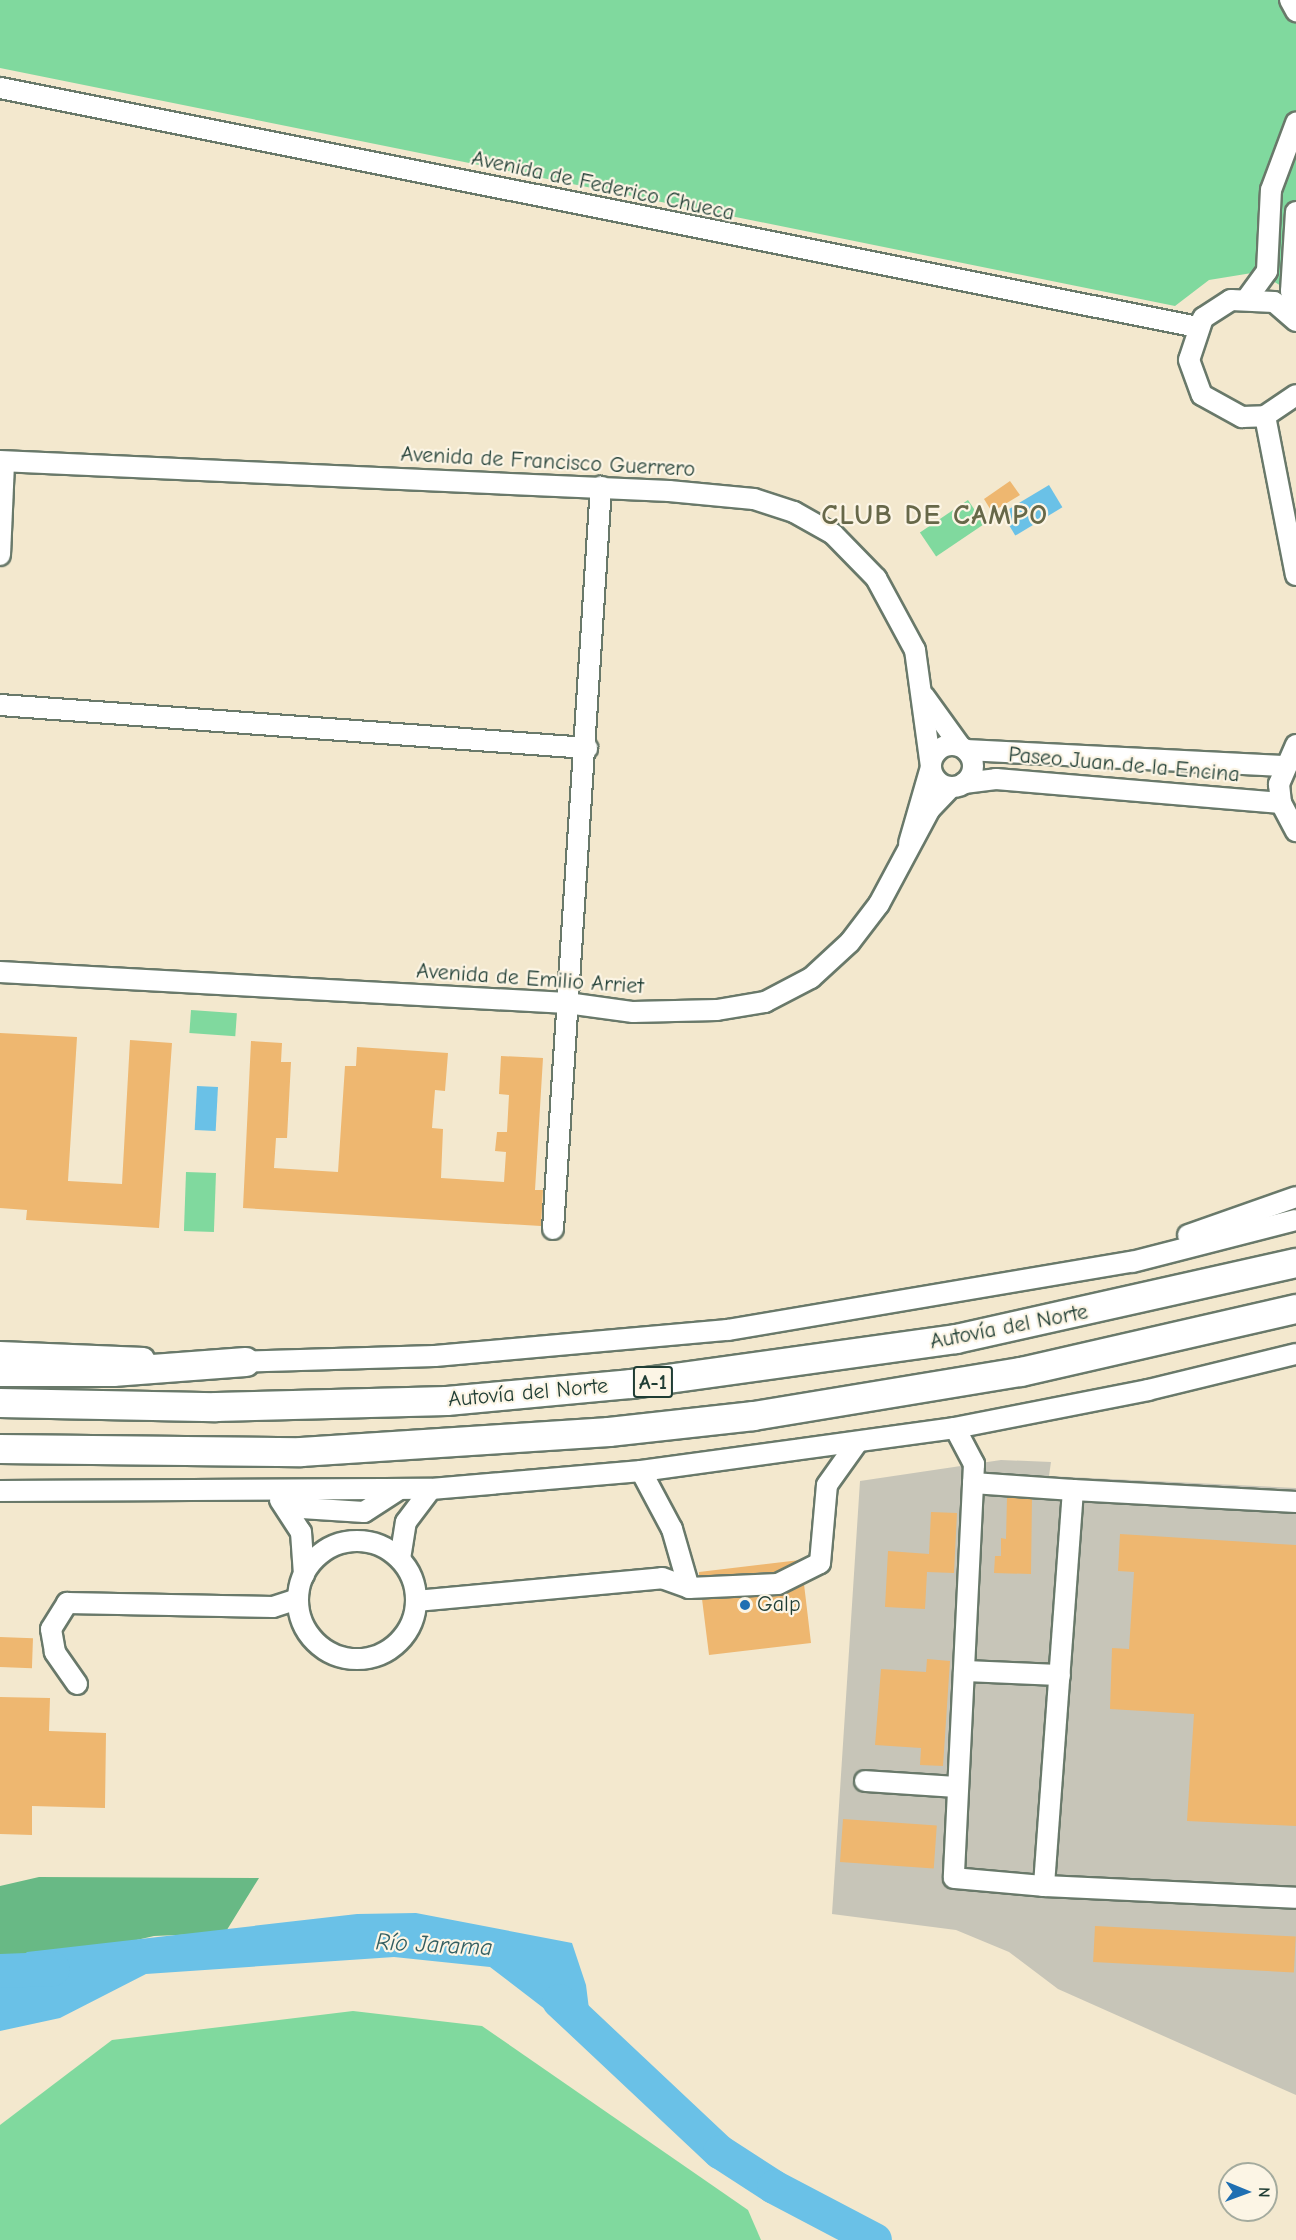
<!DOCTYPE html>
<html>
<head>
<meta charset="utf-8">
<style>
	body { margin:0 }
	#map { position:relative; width:1296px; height:2240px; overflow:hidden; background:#f3e8ce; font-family:"Comic Neue",sans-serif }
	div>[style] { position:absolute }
	.industrial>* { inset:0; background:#c7c5b8 }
	.green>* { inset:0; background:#80d99e; transform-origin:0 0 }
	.forest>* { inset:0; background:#68b985 }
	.water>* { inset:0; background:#6ac1e7; transform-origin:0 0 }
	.river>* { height:34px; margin:-17px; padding:0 17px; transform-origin:17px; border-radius:17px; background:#6ac1e7 }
	.building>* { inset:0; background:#eeb770; transform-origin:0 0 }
	.roads { filter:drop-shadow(2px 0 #69796a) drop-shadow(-2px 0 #69796a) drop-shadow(0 2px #69796a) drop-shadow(0 -2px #69796a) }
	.minor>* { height:20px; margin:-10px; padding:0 10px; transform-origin:10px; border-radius:10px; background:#fff }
	.minor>.ring { margin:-10px; padding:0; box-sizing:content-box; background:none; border:20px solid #fff; border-radius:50% }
	.highway>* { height:28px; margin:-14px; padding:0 14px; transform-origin:14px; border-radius:14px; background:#fff }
	.dots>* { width:16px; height:16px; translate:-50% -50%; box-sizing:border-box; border:3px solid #fcf5e5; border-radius:50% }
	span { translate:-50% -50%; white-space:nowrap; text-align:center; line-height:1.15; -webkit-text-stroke:4.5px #fcf5e5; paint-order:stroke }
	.shield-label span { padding:2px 4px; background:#fcf5e5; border:2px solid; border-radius:4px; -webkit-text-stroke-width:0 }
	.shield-label { font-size:21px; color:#1f3d34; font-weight:700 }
	.street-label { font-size:22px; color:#1f3d34 }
	.poi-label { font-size:22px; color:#1f3d34 }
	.left { translate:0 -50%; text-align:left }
	.water-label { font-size:24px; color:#325e61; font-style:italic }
	.district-label { font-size:28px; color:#676849; font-weight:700; letter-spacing:1.5px }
	.north { position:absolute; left:1218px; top:2162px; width:60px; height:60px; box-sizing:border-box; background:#fcf5e5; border:2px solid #a4ab9e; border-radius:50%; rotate:91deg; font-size:16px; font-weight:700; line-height:24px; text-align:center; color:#1f3d34 }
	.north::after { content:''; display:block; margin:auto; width:21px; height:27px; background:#1f6fb2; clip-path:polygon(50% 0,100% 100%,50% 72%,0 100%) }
</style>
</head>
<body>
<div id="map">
	<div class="industrial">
		<div style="clip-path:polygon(1001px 1460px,1051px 1462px,1049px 1476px,1296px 1488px,1296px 2095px,1058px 1989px,1009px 1952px,956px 1930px,832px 1914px,860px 1481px)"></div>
	</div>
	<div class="green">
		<div style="clip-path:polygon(0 0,1296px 0,1296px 295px,1258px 272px,1209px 280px,1175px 306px,0 68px)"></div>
		<div style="left:968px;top:500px;width:29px;height:58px;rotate:56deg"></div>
		<div style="left:191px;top:1010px;width:46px;height:23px;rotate:4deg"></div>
		<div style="left:186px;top:1172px;width:30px;height:59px;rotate:2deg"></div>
		<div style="clip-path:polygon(353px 2011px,482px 2026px,748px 2210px,761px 2240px,0 2240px,0 2125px,112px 2040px)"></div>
	</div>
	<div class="forest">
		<div style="clip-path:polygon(39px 1877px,259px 1878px,225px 1933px,154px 1936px,6px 1970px,0 1985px,0 1886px)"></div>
	</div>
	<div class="water">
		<div style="left:1049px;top:485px;width:26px;height:55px;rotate:59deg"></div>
		<div style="left:197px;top:1086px;width:21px;height:44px;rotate:3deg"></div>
		<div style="clip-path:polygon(416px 1913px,572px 1943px,586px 1985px,592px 2033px,576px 2033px,490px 1967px,394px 1957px,146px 1974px,60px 2018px,0 2031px,0 1985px,6px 1970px,27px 1952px,357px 1914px)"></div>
	</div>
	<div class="river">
		<div style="left:0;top:1971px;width:53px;rotate:-2.2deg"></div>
		<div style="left:559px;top:2001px;width:221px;rotate:43.2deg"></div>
		<div style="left:720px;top:2152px;width:64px;rotate:32.9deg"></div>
		<div style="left:774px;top:2187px;width:114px;rotate:27.7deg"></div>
	</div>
	<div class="building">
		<div style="clip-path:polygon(1010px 481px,1020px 495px,992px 512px,984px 499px)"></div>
		<div style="clip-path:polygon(0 1033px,77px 1037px,68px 1181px,122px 1184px,130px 1040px,172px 1043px,159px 1228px,26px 1220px,27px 1210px,0 1208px)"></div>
		<div style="clip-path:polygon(251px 1041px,282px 1043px,281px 1062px,291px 1062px,287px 1138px,276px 1138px,274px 1168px,338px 1172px,345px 1066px,356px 1066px,357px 1047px,388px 1049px,448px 1053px,445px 1091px,435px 1090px,432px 1128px,443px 1129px,441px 1178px,504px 1182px,506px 1152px,495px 1151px,497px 1132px,507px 1132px,509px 1095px,499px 1094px,501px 1056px,543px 1058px,535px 1190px,543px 1190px,541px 1226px,243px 1208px)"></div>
		<div style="clip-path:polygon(1007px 1497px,1032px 1499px,1031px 1574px,994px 1573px,995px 1556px,1001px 1556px,1001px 1538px,1006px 1539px)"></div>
		<div style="clip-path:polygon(931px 1512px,957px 1513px,954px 1573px,927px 1572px,925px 1609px,885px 1607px,888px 1551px,929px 1554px)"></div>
		<div style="clip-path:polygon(1120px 1534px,1296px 1545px,1296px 1826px,1187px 1821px,1194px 1714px,1110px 1709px,1112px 1648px,1129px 1649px,1134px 1572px,1118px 1571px)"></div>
		<div style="clip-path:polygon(800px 1560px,775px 1572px,699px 1576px,699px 1572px)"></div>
		<div style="clip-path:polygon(804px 1584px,811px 1643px,709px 1655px,702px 1599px,779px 1596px)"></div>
		<div style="left:0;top:1637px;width:33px;height:30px;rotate:2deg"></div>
		<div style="clip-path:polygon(927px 1659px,950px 1661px,943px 1766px,920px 1765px,921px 1748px,875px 1745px,881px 1669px,926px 1672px)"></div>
		<div style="clip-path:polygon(0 1697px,50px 1698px,49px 1731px,106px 1733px,105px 1808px,32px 1806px,32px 1835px,0 1834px)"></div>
		<div style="left:843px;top:1819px;width:94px;height:43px;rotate:4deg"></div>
		<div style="left:1095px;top:1926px;width:201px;height:36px;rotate:3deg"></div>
	</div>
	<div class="roads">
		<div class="minor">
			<div style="left:1290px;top:0;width:13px;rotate:61deg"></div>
			<div style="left:0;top:88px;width:1221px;rotate:11.29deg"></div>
			<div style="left:1296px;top:212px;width:79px;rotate:93.6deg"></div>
			<div style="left:1291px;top:291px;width:19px;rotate:74deg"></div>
			<div style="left:1246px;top:300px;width:36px;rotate:-54deg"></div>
			<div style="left:1267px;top:271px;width:81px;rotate:-87.2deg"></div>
			<div style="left:1271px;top:190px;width:72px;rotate:-69.5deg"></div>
			<div style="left:1296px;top:321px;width:29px;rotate:-139deg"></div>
			<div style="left:1274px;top:302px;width:43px;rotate:-177.3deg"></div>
			<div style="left:1231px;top:300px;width:33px;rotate:147deg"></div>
			<div style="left:1203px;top:318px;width:44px;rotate:108.4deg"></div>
			<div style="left:1189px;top:360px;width:37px;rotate:70deg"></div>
			<div style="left:1202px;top:395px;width:46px;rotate:28.8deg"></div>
			<div style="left:1242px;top:417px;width:23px;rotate:-2deg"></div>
			<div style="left:1265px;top:416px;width:37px;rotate:-34deg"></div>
			<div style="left:1265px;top:416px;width:162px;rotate:79deg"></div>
			<div style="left:0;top:461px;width:670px;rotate:2.57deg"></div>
			<div style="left:669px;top:491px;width:85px;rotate:5.4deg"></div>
			<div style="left:754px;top:499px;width:42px;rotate:18deg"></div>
			<div style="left:794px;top:512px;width:45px;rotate:29.4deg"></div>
			<div style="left:833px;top:534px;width:62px;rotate:45.7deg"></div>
			<div style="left:876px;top:578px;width:82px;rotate:61.6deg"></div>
			<div style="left:915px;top:650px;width:118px;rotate:82.2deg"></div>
			<div style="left:931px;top:767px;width:79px;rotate:106.1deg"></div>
			<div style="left:0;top:555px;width:93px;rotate:-87.5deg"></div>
			<div style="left:924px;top:696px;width:62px;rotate:54.2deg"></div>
			<div style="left:0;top:705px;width:589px;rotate:4.19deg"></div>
			<div style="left:1296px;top:745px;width:43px;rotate:113.6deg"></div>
			<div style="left:1279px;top:784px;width:19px;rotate:84deg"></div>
			<div style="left:1281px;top:803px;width:32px;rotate:62deg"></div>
			<div class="ring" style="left:931px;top:745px;width:22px;height:22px"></div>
			<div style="left:966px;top:750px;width:317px;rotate:2.9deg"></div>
			<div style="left:964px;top:783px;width:32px;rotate:-7deg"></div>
			<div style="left:996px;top:779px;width:286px;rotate:4.8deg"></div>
			<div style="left:0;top:972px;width:568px;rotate:3.13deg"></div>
			<div style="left:567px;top:1003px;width:67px;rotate:7.8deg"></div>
			<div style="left:633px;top:1012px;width:84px;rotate:-1.4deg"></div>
			<div style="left:717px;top:1010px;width:49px;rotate:-9.5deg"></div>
			<div style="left:765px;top:1002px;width:52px;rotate:-27.6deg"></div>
			<div style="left:811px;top:978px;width:53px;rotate:-42.7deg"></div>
			<div style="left:850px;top:942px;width:48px;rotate:-52.7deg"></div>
			<div style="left:879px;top:904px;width:108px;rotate:-61.8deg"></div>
			<div style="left:930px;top:809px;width:30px;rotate:-46deg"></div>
			<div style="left:553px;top:1229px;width:744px;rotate:-86.3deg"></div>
			<div style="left:1188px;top:1235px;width:114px;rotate:-19.4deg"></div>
			<div style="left:0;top:1352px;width:144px;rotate:2.4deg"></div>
			<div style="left:233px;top:1362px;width:202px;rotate:-1.7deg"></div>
			<div style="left:435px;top:1356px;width:294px;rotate:-5.1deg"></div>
			<div style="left:728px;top:1330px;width:410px;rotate:-9.6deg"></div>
			<div style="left:1132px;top:1262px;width:169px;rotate:-14.4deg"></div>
			<div style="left:955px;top:1428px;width:41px;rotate:62.2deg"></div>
			<div style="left:974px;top:1464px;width:414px;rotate:92.8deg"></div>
			<div style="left:954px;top:1878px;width:90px;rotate:5.1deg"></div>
			<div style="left:641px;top:1471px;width:66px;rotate:61.9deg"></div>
			<div style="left:672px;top:1529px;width:61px;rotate:73.9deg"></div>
			<div style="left:689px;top:1588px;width:89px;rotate:-2.6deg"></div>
			<div style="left:778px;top:1584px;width:47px;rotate:-26.6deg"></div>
			<div style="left:820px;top:1563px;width:78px;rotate:-84.9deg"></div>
			<div style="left:827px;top:1485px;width:52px;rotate:-54.5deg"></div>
			<div style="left:973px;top:1483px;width:100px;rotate:4deg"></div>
			<div style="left:0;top:1491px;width:431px;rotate:-0.3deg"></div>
			<div style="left:431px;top:1489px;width:211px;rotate:-4.9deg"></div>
			<div style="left:641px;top:1471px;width:317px;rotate:-7.8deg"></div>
			<div style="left:955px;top:1428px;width:197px;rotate:-11.1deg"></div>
			<div style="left:1148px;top:1390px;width:152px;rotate:-13.7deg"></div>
			<div style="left:280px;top:1500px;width:38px;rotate:57deg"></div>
			<div style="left:301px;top:1532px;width:43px;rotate:86deg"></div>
			<div style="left:1296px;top:1502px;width:223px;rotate:-176.9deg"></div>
			<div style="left:1073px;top:1490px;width:397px;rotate:94.2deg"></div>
			<div style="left:1044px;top:1886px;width:252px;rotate:2.7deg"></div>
			<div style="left:286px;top:1507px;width:78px;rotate:3.7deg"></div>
			<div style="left:364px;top:1512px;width:40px;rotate:-32.9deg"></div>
			<div class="ring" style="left:298px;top:1541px;width:98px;height:98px"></div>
			<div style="left:400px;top:1559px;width:37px;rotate:-81deg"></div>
			<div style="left:406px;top:1522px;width:41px;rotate:-52.9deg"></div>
			<div style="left:416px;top:1601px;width:247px;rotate:-5.3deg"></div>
			<div style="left:662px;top:1578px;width:29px;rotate:20deg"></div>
			<div style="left:964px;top:1671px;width:96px;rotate:2.4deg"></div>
			<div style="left:77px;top:1684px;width:39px;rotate:-125deg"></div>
			<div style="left:55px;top:1652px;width:23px;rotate:-100deg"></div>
			<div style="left:51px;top:1629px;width:31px;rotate:-58deg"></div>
			<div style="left:67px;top:1603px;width:206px;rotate:1.1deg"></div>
			<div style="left:273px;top:1607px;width:26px;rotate:-18deg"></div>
			<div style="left:865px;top:1781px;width:93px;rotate:3.7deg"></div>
		</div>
		<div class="highway">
			<div style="left:0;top:1372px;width:113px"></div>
			<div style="left:113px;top:1372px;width:133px;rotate:-4.3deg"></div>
			<div style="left:0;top:1403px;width:216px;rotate:1.1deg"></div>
			<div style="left:216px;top:1407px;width:231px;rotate:-1.5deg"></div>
			<div style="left:447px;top:1401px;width:186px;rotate:-5.3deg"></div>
			<div style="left:632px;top:1384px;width:327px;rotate:-7.9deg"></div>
			<div style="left:956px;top:1339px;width:348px;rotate:-12.6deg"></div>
			<div style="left:0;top:1449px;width:301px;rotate:0.6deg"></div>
			<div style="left:301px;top:1452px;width:309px;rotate:-3.7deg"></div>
			<div style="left:609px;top:1432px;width:146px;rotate:-6.3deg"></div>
			<div style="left:754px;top:1416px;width:271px;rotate:-9.4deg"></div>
			<div style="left:1021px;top:1372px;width:282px;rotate:-12.9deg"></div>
		</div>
	</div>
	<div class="dots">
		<div style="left:745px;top:1605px;background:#1f6fb2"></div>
	</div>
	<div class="shield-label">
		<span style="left:653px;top:1382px">A-1</span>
	</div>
	<div class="street-label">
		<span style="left:603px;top:186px;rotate:12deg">Avenida de Federico Chueca</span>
		<span style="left:548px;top:462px;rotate:3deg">Avenida de Francisco Guerrero</span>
		<span style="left:1124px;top:765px;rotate:5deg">Paseo Juan de la Encina</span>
		<span style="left:530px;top:979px;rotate:4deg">Avenida de Emilio Arriet</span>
		<span style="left:1009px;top:1327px;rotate:-11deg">Autovía del Norte</span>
		<span style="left:528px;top:1393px;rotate:-5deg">Autovía del Norte</span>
	</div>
	<div class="poi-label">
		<span class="left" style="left:757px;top:1605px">Galp</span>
	</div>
	<div class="water-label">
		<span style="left:434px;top:1945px;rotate:3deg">Río Jarama</span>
	</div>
	<div class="district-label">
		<span style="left:935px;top:515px">CLUB DE CAMPO</span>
	</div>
	<div class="north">N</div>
</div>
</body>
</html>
